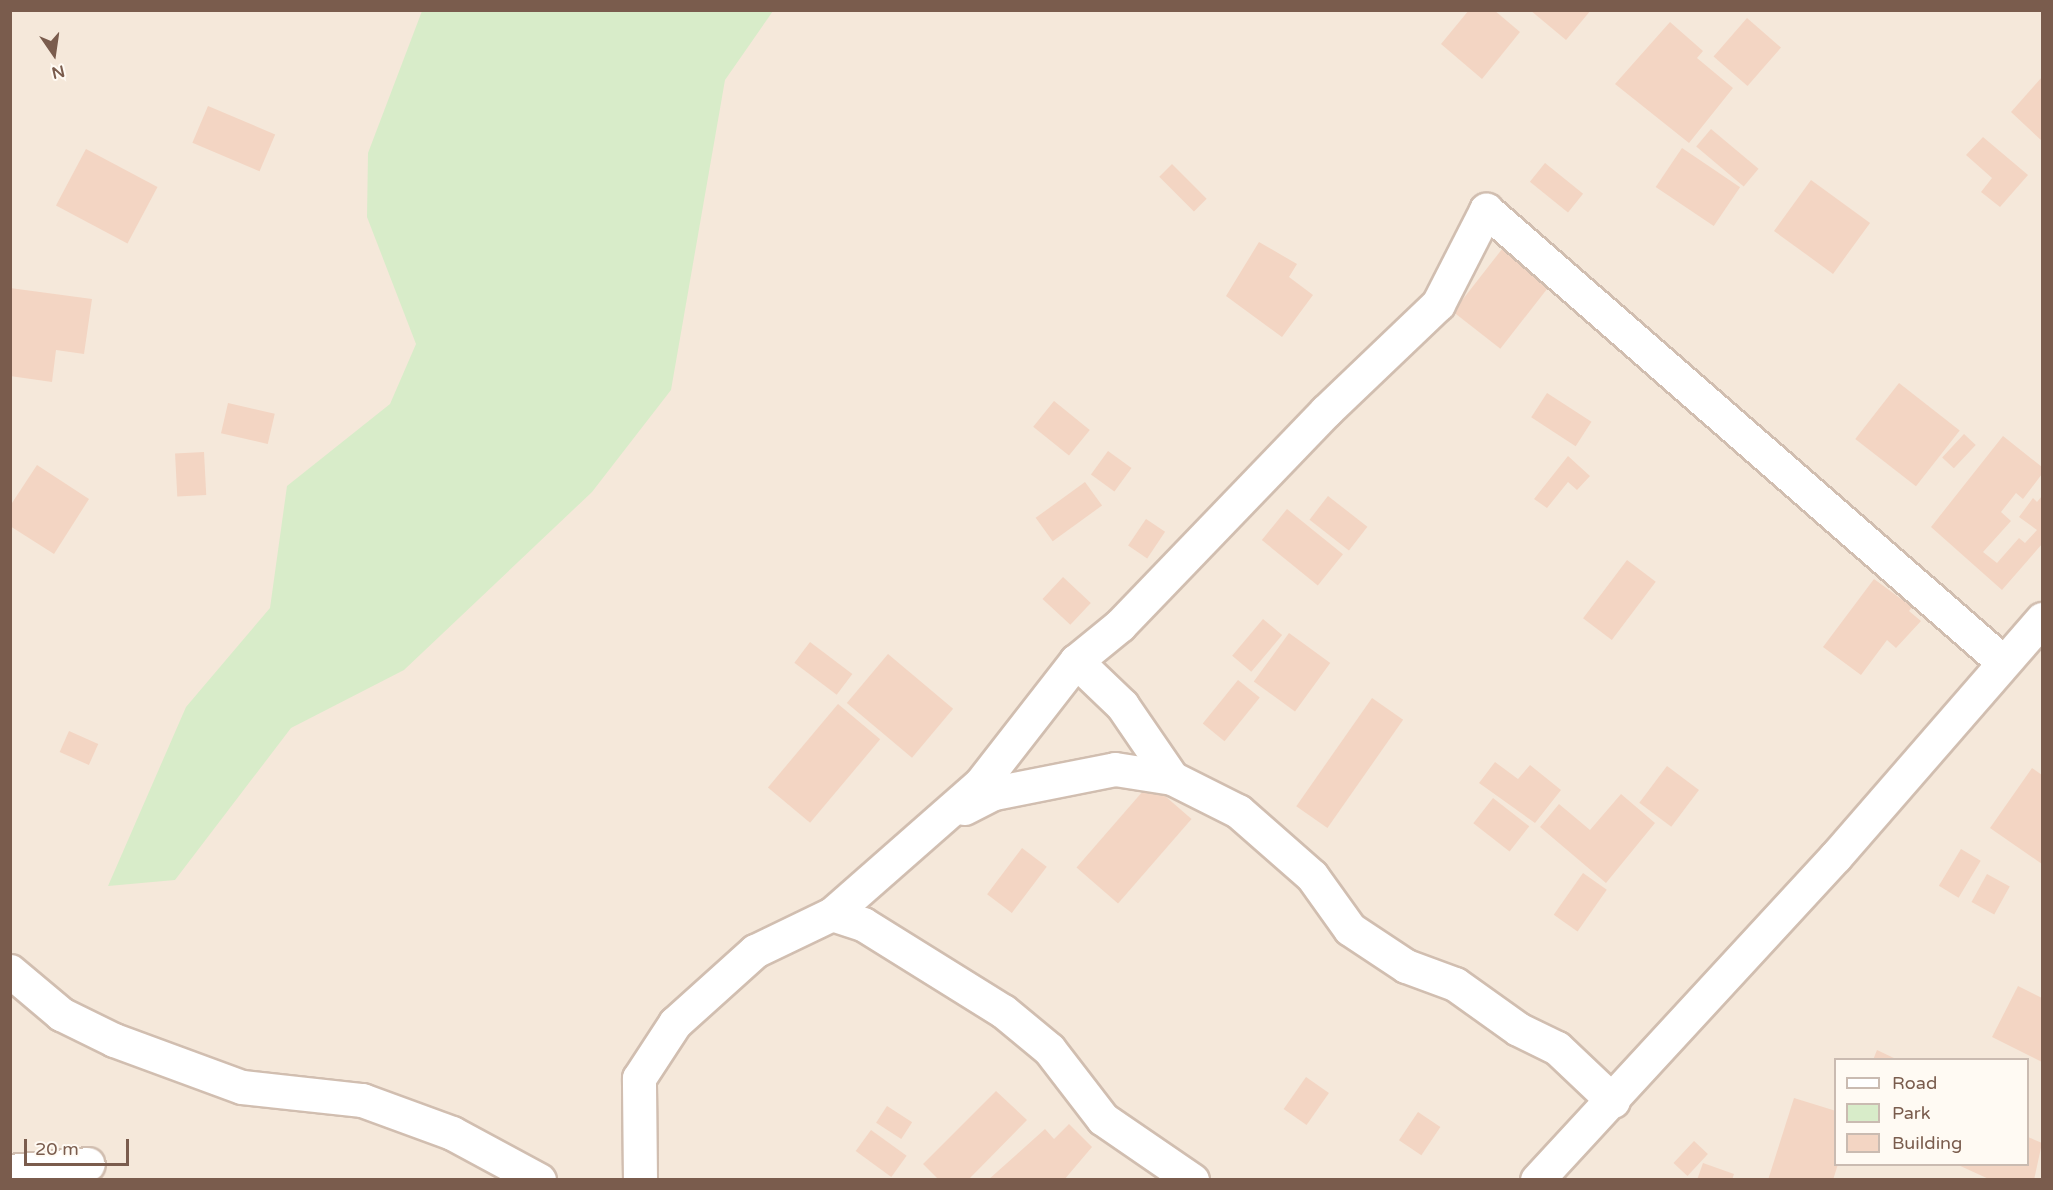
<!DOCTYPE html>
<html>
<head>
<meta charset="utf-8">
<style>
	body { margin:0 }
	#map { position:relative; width:2053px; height:1190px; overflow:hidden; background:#fdf6ec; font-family:"Varela Round",sans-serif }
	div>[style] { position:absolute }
	.residential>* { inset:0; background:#f5e8da }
	.green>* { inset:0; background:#d8ecc9 }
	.building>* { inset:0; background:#f3d5c3; transform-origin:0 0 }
	.roads { filter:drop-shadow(2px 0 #d1beb0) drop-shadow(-2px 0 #d1beb0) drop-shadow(0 2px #d1beb0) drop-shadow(0 -2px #d1beb0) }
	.minor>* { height:33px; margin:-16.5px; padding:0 16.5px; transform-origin:16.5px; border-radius:16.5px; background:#fff }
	span { translate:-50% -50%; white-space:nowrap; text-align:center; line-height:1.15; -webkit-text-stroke:4.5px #fffaf3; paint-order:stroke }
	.frame { position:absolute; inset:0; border:12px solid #7a5c4d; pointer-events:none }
	.legend { position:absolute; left:1834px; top:1058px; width:195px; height:108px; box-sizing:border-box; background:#fffaf3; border:2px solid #cabbb1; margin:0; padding:8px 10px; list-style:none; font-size:18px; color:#7a5c4d }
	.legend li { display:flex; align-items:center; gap:12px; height:30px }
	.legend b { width:30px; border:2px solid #cabbb1 }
	.north { position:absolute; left:24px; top:24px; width:60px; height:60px; -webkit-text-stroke:4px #fffaf3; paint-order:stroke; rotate:167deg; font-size:16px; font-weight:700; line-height:24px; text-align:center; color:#7a5c4d }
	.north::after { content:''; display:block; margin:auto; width:21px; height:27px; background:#7a5c4d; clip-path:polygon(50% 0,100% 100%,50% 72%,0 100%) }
	.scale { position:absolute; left:24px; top:1139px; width:105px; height:27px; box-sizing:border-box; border:3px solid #7a5c4d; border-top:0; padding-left:8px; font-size:18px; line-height:21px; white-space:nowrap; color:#7a5c4d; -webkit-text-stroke:4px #fffaf3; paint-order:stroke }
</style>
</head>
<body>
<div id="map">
	<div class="residential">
		<div style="clip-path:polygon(evenodd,10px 11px,2042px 11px,2042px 1179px,11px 1179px,10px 11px,1836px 1060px,2028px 1060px,2028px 1164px,1836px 1164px,1836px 1060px)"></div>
	</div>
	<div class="green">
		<div style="clip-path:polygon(422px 11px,773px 11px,725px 80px,671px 390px,592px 492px,404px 670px,291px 728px,175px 880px,108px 886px,186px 707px,270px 608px,287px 486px,390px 404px,416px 344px,367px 217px,368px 153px)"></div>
	</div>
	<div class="building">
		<div style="clip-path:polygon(1469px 10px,1494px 10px,1520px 32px,1482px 79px,1441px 44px)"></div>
		<div style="clip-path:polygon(1530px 10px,1591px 10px,1566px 40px)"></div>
		<div style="left:1747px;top:18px;width:45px;height:51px;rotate:41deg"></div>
		<div style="clip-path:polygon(1670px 22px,1703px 51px,1697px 58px,1733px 88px,1689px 143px,1615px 84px)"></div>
		<div style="clip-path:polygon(2042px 77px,2042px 141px,2011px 112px)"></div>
		<div style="left:208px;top:106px;width:73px;height:40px;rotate:23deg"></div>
		<div style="left:1711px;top:129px;width:62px;height:23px;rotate:40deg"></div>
		<div style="clip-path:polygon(1983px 137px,2028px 175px,2000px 207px,1981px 192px,1992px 178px,1966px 155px)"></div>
		<div style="left:1682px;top:148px;width:70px;height:47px;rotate:34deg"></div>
		<div style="left:86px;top:149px;width:81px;height:64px;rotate:28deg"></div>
		<div style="left:1545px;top:163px;width:49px;height:24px;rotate:39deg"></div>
		<div style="left:1172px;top:164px;width:49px;height:18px;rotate:45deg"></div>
		<div style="left:1811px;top:180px;width:73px;height:63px;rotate:36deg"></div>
		<div style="clip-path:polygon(1259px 242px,1297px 264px,1289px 277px,1313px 295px,1282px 337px,1226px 296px)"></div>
		<div style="left:1506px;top:244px;width:60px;height:86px;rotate:38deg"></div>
		<div style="clip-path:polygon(10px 288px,92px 299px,84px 354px,56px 350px,52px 382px,10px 376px)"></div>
		<div style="left:1899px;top:383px;width:77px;height:71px;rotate:38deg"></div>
		<div style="left:1547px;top:393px;width:53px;height:29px;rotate:33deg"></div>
		<div style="left:1054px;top:401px;width:46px;height:33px;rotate:39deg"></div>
		<div style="left:228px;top:403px;width:48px;height:31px;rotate:13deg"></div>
		<div style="left:1964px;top:434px;width:16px;height:32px;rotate:43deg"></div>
		<div style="clip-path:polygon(2003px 436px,2042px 467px,2042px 474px,2023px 499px,2016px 493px,2001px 512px,2011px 521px,1983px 552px,1997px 563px,2019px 538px,2025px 543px,2037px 530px,2019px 517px,2033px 498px,2037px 502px,2042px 496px,2042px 544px,2002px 590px,1931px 527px)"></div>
		<div style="left:1108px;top:451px;width:29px;height:29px;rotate:36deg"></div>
		<div style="left:204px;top:452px;width:43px;height:29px;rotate:87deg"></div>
		<div style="clip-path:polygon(1568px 456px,1590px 476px,1577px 490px,1568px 482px,1547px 508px,1534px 499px)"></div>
		<div style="clip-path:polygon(37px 465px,89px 499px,54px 554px,10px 526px,10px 506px)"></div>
		<div style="left:1085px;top:482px;width:29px;height:61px;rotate:54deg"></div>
		<div style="left:1328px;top:496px;width:50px;height:30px;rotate:38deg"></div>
		<div style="left:1287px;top:509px;width:72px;height:40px;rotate:39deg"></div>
		<div style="left:1146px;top:519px;width:23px;height:32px;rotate:34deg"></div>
		<div style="left:1627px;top:560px;width:36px;height:73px;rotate:37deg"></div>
		<div style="left:1063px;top:577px;width:38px;height:30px;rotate:43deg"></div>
		<div style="clip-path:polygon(1874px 579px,1912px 607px,1909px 611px,1921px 621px,1896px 648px,1887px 640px,1861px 675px,1823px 647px)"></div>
		<div style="left:1263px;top:619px;width:25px;height:48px;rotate:40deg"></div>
		<div style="left:1289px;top:633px;width:51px;height:60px;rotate:36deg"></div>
		<div style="left:810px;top:642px;width:53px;height:26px;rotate:37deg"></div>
		<div style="left:888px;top:654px;width:85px;height:64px;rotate:40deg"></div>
		<div style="left:1238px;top:680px;width:28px;height:56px;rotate:39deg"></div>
		<div style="left:1372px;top:698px;width:38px;height:132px;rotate:35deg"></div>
		<div style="left:838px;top:704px;width:55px;height:109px;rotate:40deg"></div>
		<div style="left:69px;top:731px;width:32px;height:23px;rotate:24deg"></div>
		<div style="clip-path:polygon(1495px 762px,1518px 779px,1530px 765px,1561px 790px,1535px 823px,1479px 783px)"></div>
		<div style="left:1667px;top:766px;width:40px;height:46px;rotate:37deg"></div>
		<div style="clip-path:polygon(2032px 768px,2042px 775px,2042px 864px,1990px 828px)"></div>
		<div style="left:1150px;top:783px;width:55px;height:112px;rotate:41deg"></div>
		<div style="clip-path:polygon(1621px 794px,1655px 823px,1606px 883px,1540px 827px,1559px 804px,1590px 830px)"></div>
		<div style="left:1493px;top:798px;width:46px;height:32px;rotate:38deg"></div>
		<div style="left:1022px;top:848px;width:31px;height:58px;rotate:37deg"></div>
		<div style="left:1961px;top:849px;width:23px;height:43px;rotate:31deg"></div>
		<div style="left:1583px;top:873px;width:29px;height:51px;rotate:35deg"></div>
		<div style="left:1987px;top:874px;width:26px;height:32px;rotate:29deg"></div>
		<div style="clip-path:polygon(2018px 986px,2042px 998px,2042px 1062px,1992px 1037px)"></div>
		<div style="clip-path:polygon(1877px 1050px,1898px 1060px,1873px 1060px)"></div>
		<div style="left:1306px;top:1077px;width:28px;height:39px;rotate:35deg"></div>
		<div style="clip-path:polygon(996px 1091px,1027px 1120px,968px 1180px,939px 1180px,923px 1164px)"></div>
		<div style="clip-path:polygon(1794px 1098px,1836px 1111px,1838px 1164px,1833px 1180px,1768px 1180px)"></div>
		<div style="left:887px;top:1106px;width:30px;height:20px;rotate:33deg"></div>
		<div style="left:1418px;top:1112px;width:27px;height:34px;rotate:34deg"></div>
		<div style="clip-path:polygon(1069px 1124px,1092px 1147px,1064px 1180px,988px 1180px,1045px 1129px,1054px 1139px)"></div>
		<div style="left:871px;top:1130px;width:44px;height:26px;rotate:36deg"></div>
		<div style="clip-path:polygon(2028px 1137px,2042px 1143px,2034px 1180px,1991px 1180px,1956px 1164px,2028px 1164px)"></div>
		<div style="left:1694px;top:1141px;width:19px;height:30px;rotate:43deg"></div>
		<div style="clip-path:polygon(1703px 1163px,1734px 1174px,1732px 1180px,1697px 1180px)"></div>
	</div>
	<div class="roads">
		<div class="minor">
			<div style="left:1076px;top:661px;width:64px;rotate:43.7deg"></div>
			<div style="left:1122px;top:705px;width:88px;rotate:55.6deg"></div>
			<div style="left:964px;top:808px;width:34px;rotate:-27deg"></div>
			<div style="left:994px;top:793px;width:123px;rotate:-11.2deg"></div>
			<div style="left:1115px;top:769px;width:58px;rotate:9deg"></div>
			<div style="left:1172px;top:778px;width:74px;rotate:26.6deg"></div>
			<div style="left:1238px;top:811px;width:98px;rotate:41.3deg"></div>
			<div style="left:1312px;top:876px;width:65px;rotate:54.4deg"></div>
			<div style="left:1350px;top:929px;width:67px;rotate:33.5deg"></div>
			<div style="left:1406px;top:966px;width:52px;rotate:20.2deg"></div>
			<div style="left:1455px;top:984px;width:77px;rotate:35.5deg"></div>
			<div style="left:1518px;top:1029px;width:43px;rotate:26deg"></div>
			<div style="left:1557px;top:1048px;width:77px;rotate:43.4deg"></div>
			<div style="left:832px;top:914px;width:33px;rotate:18deg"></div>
			<div style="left:863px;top:924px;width:165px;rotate:31.9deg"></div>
			<div style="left:1003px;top:1011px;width:60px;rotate:39.6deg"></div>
			<div style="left:1049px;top:1049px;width:88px;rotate:52.4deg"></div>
			<div style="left:1103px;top:1119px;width:108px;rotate:34.4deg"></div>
			<div style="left:10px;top:971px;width:67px;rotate:40.1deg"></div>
			<div style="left:61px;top:1014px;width:59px;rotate:26.1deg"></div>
			<div style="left:114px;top:1040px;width:136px;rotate:20.2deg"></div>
			<div style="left:242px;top:1087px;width:121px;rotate:6.2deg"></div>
			<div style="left:362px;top:1100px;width:96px;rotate:20.1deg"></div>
			<div style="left:452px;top:1133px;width:99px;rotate:28.4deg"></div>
			<div style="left:10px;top:1171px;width:78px;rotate:-5.1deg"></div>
			<div style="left:640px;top:1180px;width:102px;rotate:-90.6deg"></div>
			<div style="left:639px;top:1078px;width:66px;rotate:-56.8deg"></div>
			<div style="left:675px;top:1023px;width:108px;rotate:-42deg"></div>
			<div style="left:755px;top:951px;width:85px;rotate:-25.7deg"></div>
			<div style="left:832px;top:914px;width:198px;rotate:-41.3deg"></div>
			<div style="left:981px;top:783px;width:155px;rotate:-52.1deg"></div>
			<div style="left:1076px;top:661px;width:57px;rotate:-39.3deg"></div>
			<div style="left:1120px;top:625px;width:297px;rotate:-46.1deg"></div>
			<div style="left:1326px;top:411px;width:155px;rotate:-43.7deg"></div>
			<div style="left:1438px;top:304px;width:106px;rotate:-62.9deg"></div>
			<div style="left:1486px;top:210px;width:687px;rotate:41.16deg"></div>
			<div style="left:1537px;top:1180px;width:441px;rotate:-47.3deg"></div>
			<div style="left:1836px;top:856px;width:314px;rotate:-49deg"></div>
		</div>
	</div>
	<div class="frame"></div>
	<ul class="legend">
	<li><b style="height:8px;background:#fff"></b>Road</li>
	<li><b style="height:16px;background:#d8ecc9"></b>Park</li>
	<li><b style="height:16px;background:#f3d5c3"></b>Building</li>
	</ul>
	<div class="north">N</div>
	<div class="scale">20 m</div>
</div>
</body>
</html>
